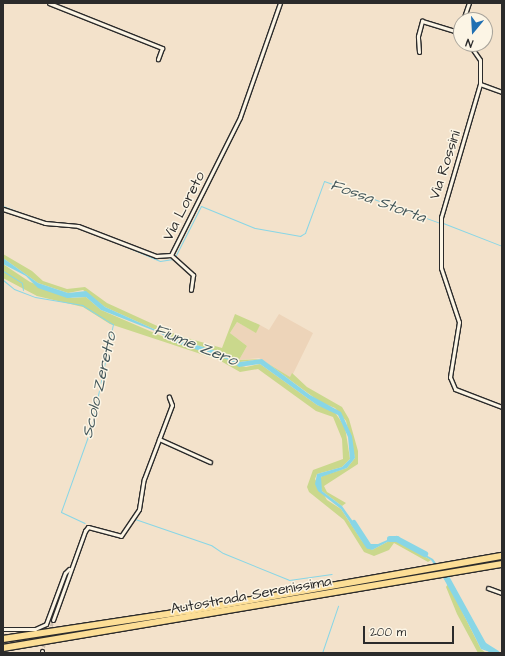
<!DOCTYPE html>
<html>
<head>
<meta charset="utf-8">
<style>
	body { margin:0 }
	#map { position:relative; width:505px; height:656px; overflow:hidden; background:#f3e2cb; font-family:"Architects Daughter",sans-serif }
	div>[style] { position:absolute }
	.built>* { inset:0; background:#edd4b9 }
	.green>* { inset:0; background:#cad88c }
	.water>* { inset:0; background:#88d6e6 }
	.stream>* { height:1px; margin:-0.5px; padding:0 0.5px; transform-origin:0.5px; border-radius:0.5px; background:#88d6e6 }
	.river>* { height:5.5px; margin:-2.75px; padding:0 2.75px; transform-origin:2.75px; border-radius:2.75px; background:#88d6e6 }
	.minor-tunnel>* { height:3px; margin-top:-1.5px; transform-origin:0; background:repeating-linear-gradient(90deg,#cbbdab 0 3px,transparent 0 4.5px) }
	.roads { filter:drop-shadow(1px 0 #2b2b2b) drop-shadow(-1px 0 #2b2b2b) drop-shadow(0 1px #2b2b2b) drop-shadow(0 -1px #2b2b2b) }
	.minor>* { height:3px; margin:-1.5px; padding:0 1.5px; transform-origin:1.5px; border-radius:1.5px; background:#fcf5e5 }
	.motorway>* { height:5.5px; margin:-2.75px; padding:0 2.75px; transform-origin:2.75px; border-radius:2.75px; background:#fcde96 }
	span { translate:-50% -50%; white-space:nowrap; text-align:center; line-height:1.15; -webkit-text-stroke:3px #fcf5e5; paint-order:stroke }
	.street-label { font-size:15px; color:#2b2b2b }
	.water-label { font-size:16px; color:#42565a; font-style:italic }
	.frame { position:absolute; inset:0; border:4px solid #2b2b2b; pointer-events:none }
	.north { position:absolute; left:453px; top:12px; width:40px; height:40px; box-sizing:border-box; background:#fcf5e5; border:1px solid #a8a49b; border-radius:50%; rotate:198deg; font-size:11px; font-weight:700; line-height:16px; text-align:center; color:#2b2b2b }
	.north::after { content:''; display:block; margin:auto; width:14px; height:18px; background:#1f6fb2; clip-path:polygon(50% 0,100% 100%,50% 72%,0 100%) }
	.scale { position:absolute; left:363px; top:626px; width:91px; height:18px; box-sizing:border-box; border:2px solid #2b2b2b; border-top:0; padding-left:5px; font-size:12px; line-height:14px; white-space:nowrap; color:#2b2b2b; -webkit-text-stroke:3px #fcf5e5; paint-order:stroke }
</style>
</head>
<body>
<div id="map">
	<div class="built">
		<div style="clip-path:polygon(279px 314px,313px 333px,291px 378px,259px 358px,239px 360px,247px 346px,230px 333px,237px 322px,255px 332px,260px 325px,269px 330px)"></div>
	</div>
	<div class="green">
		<div style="clip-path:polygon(3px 254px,32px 271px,43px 281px,67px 289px,85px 287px,107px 303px,177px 335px,222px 348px,235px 314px,260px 325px,256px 333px,237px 322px,230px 333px,247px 346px,239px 360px,262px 359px,240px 362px,227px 354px,176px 339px,105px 307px,83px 290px,68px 293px,38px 283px,3px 258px)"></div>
		<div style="clip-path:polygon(3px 264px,30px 282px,72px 298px,86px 297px,101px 310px,180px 344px,226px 358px,234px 364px,246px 367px,260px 364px,317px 405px,334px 411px,345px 427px,350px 459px,342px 467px,317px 474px,315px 479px,327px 500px,341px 509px,362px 541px,372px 550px,393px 539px,431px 560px,428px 562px,394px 543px,389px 550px,374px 556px,364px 552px,344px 520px,309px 492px,307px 487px,313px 470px,343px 459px,342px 439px,333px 417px,316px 411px,258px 369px,240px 372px,219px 360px,110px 324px,83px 307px,37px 296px,3px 278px)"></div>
		<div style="clip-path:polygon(267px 363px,290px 377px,292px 373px,307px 387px,342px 407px,349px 419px,358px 451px,358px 464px,324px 486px,327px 492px,346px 503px,342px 506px,322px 491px,319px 481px,322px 476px,347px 468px,355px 458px,346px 421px,335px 408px,320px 402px)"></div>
		<div style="clip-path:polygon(448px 584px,481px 649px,486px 653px,478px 653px,457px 614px,446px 587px)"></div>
	</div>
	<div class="water">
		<div style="clip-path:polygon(3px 258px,38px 283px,68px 293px,86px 291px,105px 307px,176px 339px,227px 354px,240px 362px,262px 359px,310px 395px,341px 412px,352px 436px,355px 458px,347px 468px,321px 477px,322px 491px,342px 506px,369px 544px,378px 544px,394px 537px,433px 559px,451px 584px,483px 648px,493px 653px,481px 649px,451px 589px,431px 560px,393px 539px,372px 550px,367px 548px,341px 509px,318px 491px,315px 484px,317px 474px,342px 467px,350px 459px,348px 437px,338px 415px,317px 405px,260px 364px,239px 367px,229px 360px,173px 342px,160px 333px,101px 310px,86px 297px,67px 298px,38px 288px,26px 276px,3px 264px)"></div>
	</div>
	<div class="stream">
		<div style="left:3px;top:206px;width:22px;rotate:21deg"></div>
		<div style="left:40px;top:220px;width:49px;rotate:9.5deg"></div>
		<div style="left:443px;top:223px;width:63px;rotate:21.3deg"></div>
		<div style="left:89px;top:231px;width:77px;rotate:22.9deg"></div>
		<div style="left:160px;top:261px;width:13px;rotate:-9deg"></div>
		<div style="left:176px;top:255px;width:55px;rotate:-63deg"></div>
		<div style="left:201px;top:206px;width:58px;rotate:22.2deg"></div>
		<div style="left:255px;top:228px;width:46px;rotate:10.1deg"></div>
		<div style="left:300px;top:236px;width:6px;rotate:-31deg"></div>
		<div style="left:305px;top:233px;width:55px;rotate:-69.9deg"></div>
		<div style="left:324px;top:181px;width:123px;rotate:19.9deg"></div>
		<div style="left:3px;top:271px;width:22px;rotate:32deg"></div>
		<div style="left:22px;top:283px;width:7px;rotate:82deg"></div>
		<div style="left:3px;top:280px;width:14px;rotate:39deg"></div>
		<div style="left:14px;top:289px;width:22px;rotate:21deg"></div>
		<div style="left:35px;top:297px;width:48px;rotate:9.7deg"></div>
		<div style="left:82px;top:305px;width:36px;rotate:32deg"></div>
		<div style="left:113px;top:324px;width:106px;rotate:101.9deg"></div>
		<div style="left:91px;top:428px;width:89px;rotate:109.7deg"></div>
		<div style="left:61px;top:512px;width:26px;rotate:25deg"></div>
		<div style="left:135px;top:519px;width:80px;rotate:18.9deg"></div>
		<div style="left:211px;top:545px;width:14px;rotate:34deg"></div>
		<div style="left:223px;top:553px;width:71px;rotate:22.2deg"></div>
		<div style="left:289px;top:580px;width:43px;rotate:-7.9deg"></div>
		<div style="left:322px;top:653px;width:50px;rotate:-71.2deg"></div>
	</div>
	<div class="river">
		<div style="left:354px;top:523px;width:27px;rotate:57deg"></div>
		<div style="left:390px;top:539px;width:7px"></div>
		<div style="left:397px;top:539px;width:32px;rotate:28deg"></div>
		<div style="left:446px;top:576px;width:79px;rotate:61.2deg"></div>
		<div style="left:484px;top:645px;width:15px;rotate:32deg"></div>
	</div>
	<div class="minor-tunnel">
		<div style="left:42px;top:651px;width:33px;rotate:-70deg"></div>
	</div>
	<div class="roads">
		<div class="minor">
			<div style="left:49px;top:3px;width:122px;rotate:21.7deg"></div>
			<div style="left:162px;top:48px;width:12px;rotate:110deg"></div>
			<div style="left:463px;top:20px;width:18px;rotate:-71deg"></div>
			<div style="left:469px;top:44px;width:19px;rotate:55deg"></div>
			<div style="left:480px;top:60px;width:24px;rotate:90deg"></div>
			<div style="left:480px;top:84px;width:139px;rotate:106.3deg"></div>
			<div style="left:441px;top:217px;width:51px;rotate:90deg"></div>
			<div style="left:441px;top:268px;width:57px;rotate:71.6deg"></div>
			<div style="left:459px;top:322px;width:56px;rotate:99.3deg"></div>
			<div style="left:450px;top:377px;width:13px;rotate:67deg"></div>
			<div style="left:455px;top:389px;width:50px;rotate:21deg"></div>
			<div style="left:419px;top:52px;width:16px;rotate:-94deg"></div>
			<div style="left:418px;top:36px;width:16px;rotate:-75deg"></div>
			<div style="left:422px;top:21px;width:41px;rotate:17.1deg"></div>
			<div style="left:480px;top:84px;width:23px;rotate:20deg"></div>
			<div style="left:3px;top:209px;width:44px;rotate:18.4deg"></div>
			<div style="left:45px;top:223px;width:33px;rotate:5deg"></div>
			<div style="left:78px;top:226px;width:84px;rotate:21deg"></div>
			<div style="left:156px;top:256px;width:15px;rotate:-4deg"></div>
			<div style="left:171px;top:255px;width:154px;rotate:-63.4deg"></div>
			<div style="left:240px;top:117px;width:121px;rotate:-70.7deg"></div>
			<div style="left:171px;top:255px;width:30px;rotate:42deg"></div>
			<div style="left:193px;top:275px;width:15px;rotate:98deg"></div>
			<div style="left:159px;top:439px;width:56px;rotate:24.3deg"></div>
			<div style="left:488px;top:588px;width:15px;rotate:20deg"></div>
			<div style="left:53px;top:620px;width:95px;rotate:-70.2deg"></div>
			<div style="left:85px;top:531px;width:5px;rotate:-53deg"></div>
			<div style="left:88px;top:527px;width:34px;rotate:15deg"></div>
			<div style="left:121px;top:536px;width:32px;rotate:-56deg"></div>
			<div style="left:139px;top:509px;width:30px;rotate:-81deg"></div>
			<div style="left:144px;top:479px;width:79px;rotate:-69.3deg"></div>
			<div style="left:172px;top:405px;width:9px;rotate:-111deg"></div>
			<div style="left:3px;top:629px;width:32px"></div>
			<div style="left:35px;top:629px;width:12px;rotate:-24deg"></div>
			<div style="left:46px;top:624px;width:54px;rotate:-69.6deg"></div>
			<div style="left:65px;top:573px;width:6px;rotate:-45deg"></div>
			<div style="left:42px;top:653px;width:2px;rotate:-90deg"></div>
		</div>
		<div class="motorway">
			<div style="left:3px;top:639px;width:188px;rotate:-8.6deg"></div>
			<div style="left:189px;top:611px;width:318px;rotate:-10deg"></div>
			<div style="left:3px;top:648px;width:506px;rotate:-9.56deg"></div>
		</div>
	</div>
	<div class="street-label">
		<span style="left:445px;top:165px;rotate:-72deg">Via Rossini</span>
		<span style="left:184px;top:206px;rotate:-63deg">Via Loreto</span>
		<span style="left:251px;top:595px;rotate:-10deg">Autostrada Serenissima</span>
	</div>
	<div class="water-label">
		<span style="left:378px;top:201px;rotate:20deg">Fossa Storta</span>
		<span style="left:196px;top:345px;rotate:22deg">Fiume Zero</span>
		<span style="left:99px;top:385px;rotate:-77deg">Scolo Zeretto</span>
	</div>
	<div class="frame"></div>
	<div class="north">N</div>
	<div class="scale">200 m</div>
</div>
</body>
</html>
